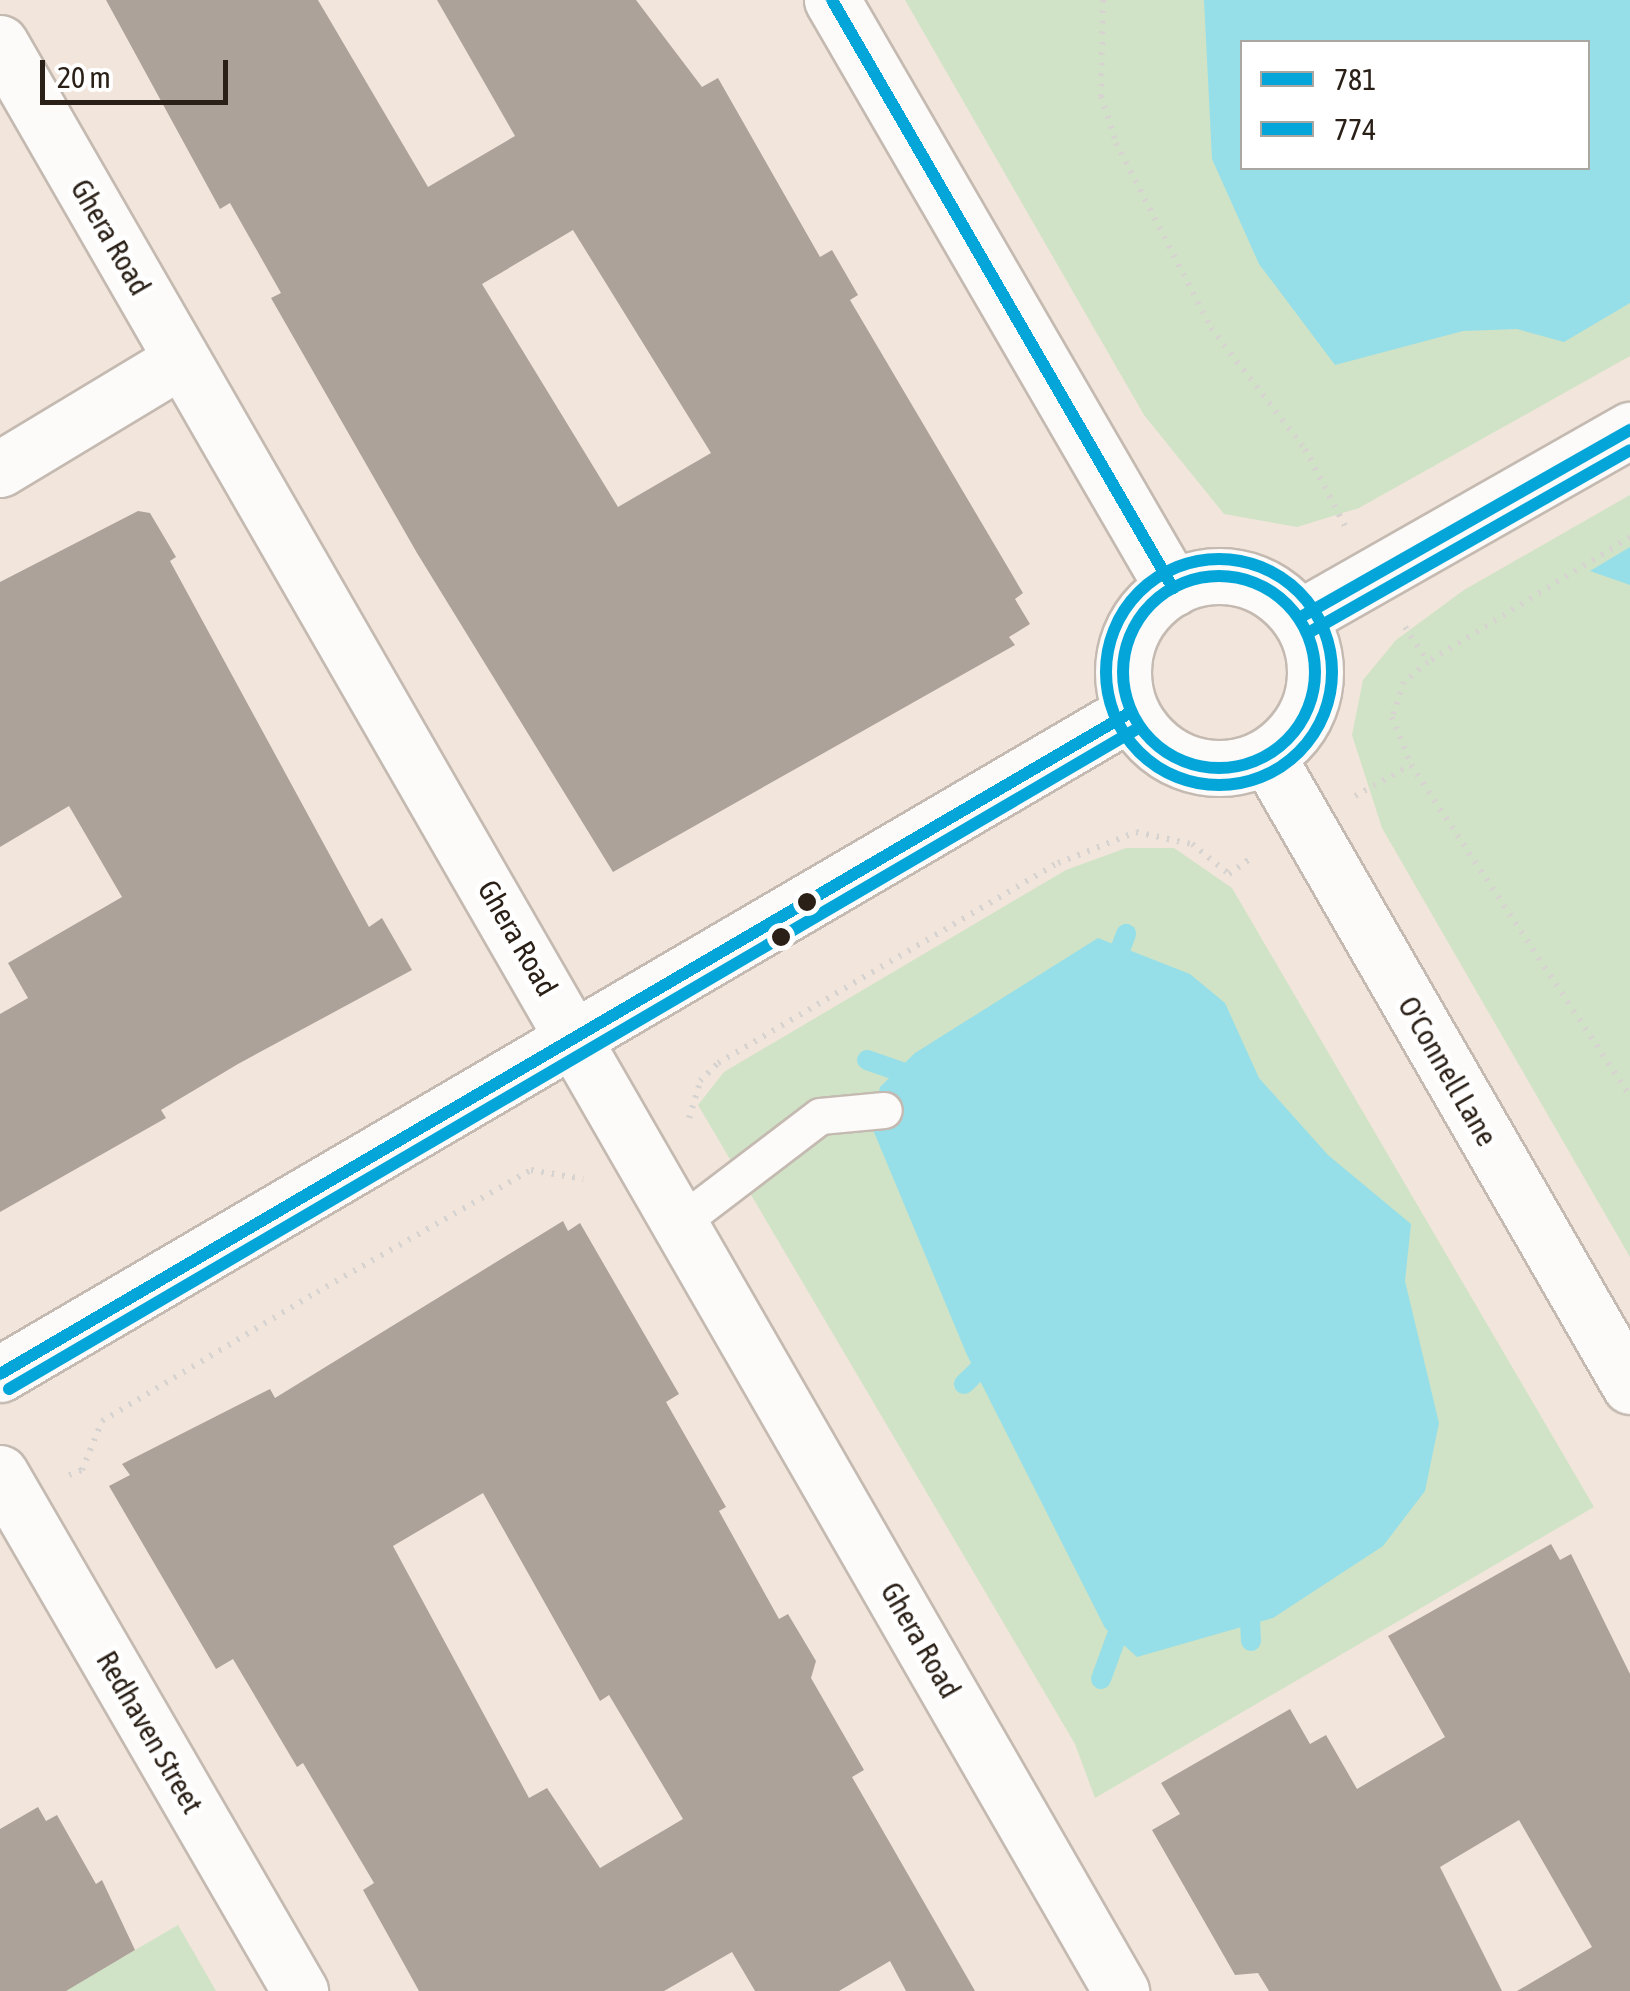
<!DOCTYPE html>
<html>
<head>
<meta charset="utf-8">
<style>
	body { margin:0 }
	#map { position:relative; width:1630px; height:1991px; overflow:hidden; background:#f2e5db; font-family:"Asap Condensed",sans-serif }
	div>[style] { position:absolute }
	.green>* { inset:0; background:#d0e3c6 }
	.water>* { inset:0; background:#96dfe8 }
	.stream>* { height:20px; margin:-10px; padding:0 10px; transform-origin:10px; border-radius:10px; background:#96dfe8 }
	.building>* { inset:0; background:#ada29a }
	.path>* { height:6px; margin-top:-3px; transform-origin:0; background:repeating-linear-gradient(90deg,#d7d3d0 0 2.5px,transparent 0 10.5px) }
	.roads { filter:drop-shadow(2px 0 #c4bab1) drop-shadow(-2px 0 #c4bab1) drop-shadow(0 2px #c4bab1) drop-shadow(0 -2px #c4bab1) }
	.service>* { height:35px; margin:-17.5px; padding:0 17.5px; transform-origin:17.5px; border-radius:17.5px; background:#fdfbfa }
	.minor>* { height:55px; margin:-27.5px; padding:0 27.5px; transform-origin:27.5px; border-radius:27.5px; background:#fdfbfa }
	.tertiary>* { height:55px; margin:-27.5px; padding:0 27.5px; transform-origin:27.5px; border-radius:27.5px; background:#fdfbfa }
	.tertiary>.ring { margin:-27.5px; padding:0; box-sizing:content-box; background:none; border:55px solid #fdfbfa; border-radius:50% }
	.bus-1>* { height:12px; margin:-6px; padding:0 6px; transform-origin:6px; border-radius:6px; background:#04a6d9 }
	.bus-1>.ring { margin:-6px; padding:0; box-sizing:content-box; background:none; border:12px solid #04a6d9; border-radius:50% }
	.bus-2>* { height:12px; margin:-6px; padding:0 6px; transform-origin:6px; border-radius:6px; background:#04a6d9 }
	.bus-2>.ring { margin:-6px; padding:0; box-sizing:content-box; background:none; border:12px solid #04a6d9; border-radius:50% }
	.dots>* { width:28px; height:28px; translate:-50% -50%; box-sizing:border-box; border:5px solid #fff; border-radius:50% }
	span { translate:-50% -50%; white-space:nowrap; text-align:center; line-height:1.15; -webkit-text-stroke:10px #fff; paint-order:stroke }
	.street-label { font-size:30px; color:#2a2017 }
	.legend { position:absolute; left:1240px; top:40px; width:350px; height:130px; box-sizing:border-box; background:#fff; border:2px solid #aaa6a2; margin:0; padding:12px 18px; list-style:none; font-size:30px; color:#2a2017 }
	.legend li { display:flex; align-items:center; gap:20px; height:50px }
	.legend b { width:50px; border:2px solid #aaa6a2 }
	.scale { position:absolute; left:40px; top:60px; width:188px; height:45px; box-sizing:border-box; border:5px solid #2a2017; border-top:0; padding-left:12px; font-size:30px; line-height:35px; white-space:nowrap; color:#2a2017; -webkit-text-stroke:8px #fff; paint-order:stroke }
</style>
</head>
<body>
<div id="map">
	<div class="green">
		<div style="clip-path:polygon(evenodd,905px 0,1630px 0,1630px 356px,1359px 508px,1297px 527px,1224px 514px,1144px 415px,905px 0,1242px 42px,1588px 42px,1588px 168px,1242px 168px,1242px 42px)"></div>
		<div style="clip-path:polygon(1630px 495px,1630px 1257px,1382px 828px,1352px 735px,1363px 680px,1396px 640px,1464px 590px)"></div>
		<div style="clip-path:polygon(1126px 848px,1174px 848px,1232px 888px,1594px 1507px,1095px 1798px,1075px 1744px,698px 1105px,724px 1072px,1066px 870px)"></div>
		<div style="clip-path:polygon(178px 1925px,216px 1991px,65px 1991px)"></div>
	</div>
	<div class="water">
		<div style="clip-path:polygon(evenodd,1204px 0,1630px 0,1630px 303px,1564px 342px,1517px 329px,1463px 331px,1335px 365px,1259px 264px,1212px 159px,1204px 0,1588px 42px,1588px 168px,1242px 168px,1242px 42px,1588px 42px)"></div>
		<div style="clip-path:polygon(1630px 547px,1630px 585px,1590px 571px)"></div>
		<div style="clip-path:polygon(1098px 938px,1190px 974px,1225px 1003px,1259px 1078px,1328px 1155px,1411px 1224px,1405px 1281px,1439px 1423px,1425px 1491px,1383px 1546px,1273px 1618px,1137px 1657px,1105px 1628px,967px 1355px,871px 1125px,880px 1087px,915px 1053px)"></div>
	</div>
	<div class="stream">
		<div style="left:1111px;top:974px;width:43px;rotate:-69.4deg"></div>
		<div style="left:867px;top:1060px;width:58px;rotate:19.1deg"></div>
		<div style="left:964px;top:1384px;width:40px;rotate:-44deg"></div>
		<div style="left:1249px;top:1599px;width:42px;rotate:87.3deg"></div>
		<div style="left:1101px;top:1679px;width:67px;rotate:-69.9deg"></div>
	</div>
	<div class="building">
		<div style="clip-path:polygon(evenodd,106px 0,318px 0,428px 187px,515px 136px,437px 0,636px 0,702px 87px,718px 78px,820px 257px,832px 250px,858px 295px,850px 300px,1023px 593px,1015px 599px,1030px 624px,1009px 637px,1015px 645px,613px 872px,417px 553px,271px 298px,281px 293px,230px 203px,220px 209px,106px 0,573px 230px,711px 453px,618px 507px,482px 284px,573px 230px)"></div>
		<div style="clip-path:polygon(138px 511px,150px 513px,176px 557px,170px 561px,369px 927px,382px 918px,412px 970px,238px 1064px,161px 1110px,166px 1118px,0 1212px,0 1014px,28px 998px,8px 963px,122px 897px,69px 806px,0 847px,0 582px)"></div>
		<div style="clip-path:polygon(evenodd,563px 1221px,568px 1231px,580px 1223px,679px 1394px,666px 1402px,726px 1507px,719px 1511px,779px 1619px,788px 1614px,816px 1661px,811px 1678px,864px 1770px,852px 1777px,975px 1991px,906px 1991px,890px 1961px,839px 1991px,755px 1991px,732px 1952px,664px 1991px,419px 1991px,363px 1890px,374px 1883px,303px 1763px,297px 1767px,233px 1659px,216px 1669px,109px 1486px,130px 1475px,122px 1464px,270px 1389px,275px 1398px,563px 1221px,483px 1493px,600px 1701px,609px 1695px,683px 1819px,600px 1868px,547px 1788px,529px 1798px,393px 1546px,483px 1493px)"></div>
		<div style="clip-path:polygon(1551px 1544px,1560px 1560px,1571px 1554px,1630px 1674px,1630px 1991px,1517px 1991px,1592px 1947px,1519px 1820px,1440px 1867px,1502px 1991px,1269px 1991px,1258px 1973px,1235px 1975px,1152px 1830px,1180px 1814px,1161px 1783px,1290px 1709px,1310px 1744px,1326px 1735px,1357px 1789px,1445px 1737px,1388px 1636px)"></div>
		<div style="clip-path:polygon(38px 1807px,46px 1821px,57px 1815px,96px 1884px,102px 1880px,135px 1950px,66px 1991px,0 1991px,0 1829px)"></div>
	</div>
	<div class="path">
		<div style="left:1103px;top:0;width:96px;rotate:91.2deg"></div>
		<div style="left:1101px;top:96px;width:49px;rotate:72.3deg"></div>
		<div style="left:1116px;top:143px;width:208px;rotate:62.8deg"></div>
		<div style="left:1211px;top:328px;width:153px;rotate:52.2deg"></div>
		<div style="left:1305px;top:449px;width:87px;rotate:62.5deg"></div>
		<div style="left:1630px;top:537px;width:238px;rotate:148.3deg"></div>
		<div style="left:1428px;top:662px;width:31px;rotate:140deg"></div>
		<div style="left:1404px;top:682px;width:37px;rotate:109deg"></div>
		<div style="left:1392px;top:717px;width:52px;rotate:68.4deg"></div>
		<div style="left:1411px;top:765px;width:397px;rotate:56.5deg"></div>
		<div style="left:1405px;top:627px;width:42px;rotate:56.7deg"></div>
		<div style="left:1355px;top:796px;width:64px;rotate:-29deg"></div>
		<div style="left:689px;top:1118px;width:39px;rotate:-73deg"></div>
		<div style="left:700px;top:1081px;width:25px;rotate:-45deg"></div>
		<div style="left:718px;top:1063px;width:394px;rotate:-30.5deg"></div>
		<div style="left:1058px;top:863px;width:84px;rotate:-21.7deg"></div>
		<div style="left:1136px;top:832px;width:57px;rotate:12.1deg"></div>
		<div style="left:1192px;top:844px;width:48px;rotate:39deg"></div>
		<div style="left:1229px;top:874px;width:31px;rotate:-36deg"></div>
		<div style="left:69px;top:1475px;width:14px;rotate:-21deg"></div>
		<div style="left:82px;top:1470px;width:53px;rotate:-67.8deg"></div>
		<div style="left:102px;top:1421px;width:251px;rotate:-31deg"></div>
		<div style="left:317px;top:1292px;width:246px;rotate:-29.7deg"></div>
		<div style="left:531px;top:1170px;width:53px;rotate:9.8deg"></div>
	</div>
	<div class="roads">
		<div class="service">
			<div style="left:682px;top:1221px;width:173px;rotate:-37.3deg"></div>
			<div style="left:820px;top:1116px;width:64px;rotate:-5.4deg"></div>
		</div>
		<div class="minor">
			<div style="left:832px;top:0;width:680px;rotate:59.89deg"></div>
			<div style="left:0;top:43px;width:2248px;rotate:60.08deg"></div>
			<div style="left:0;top:469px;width:211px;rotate:-31.1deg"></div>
			<div style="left:0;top:1473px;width:599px;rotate:59.92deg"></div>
		</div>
		<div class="tertiary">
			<div class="ring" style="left:1123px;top:576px;width:137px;height:137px"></div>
			<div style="left:1299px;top:618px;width:381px;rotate:-29.6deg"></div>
			<div style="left:1267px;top:756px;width:727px;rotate:60.05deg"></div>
			<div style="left:0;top:1374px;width:1310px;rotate:-30.34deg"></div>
		</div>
	</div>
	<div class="bus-1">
		<div style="left:832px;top:0;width:680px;rotate:59.89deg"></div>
		<div class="ring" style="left:1123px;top:576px;width:180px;height:180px"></div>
		<div style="left:1299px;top:618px;width:381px;rotate:-29.6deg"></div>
		<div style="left:0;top:1374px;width:1310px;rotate:-30.34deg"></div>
	</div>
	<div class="bus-2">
		<div class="ring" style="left:1106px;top:559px;width:214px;height:214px"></div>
		<div style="left:1308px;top:633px;width:370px;rotate:-29.6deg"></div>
		<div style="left:9px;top:1389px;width:1310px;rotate:-30.34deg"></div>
	</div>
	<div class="dots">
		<div style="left:807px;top:902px;background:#2a2017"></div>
		<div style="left:781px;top:937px;background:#2a2017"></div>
	</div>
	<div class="street-label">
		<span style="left:111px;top:237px;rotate:60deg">Ghera Road</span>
		<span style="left:518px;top:938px;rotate:60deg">Ghera Road</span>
		<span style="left:1448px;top:1071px;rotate:60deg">O'Connell Lane</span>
		<span style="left:921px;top:1640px;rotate:60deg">Ghera Road</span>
		<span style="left:150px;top:1732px;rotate:60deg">Redhaven Street</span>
	</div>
	<ul class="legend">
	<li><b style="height:12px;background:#04a6d9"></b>781</li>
	<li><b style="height:12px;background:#04a6d9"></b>774</li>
	</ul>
	<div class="scale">20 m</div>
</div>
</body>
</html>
